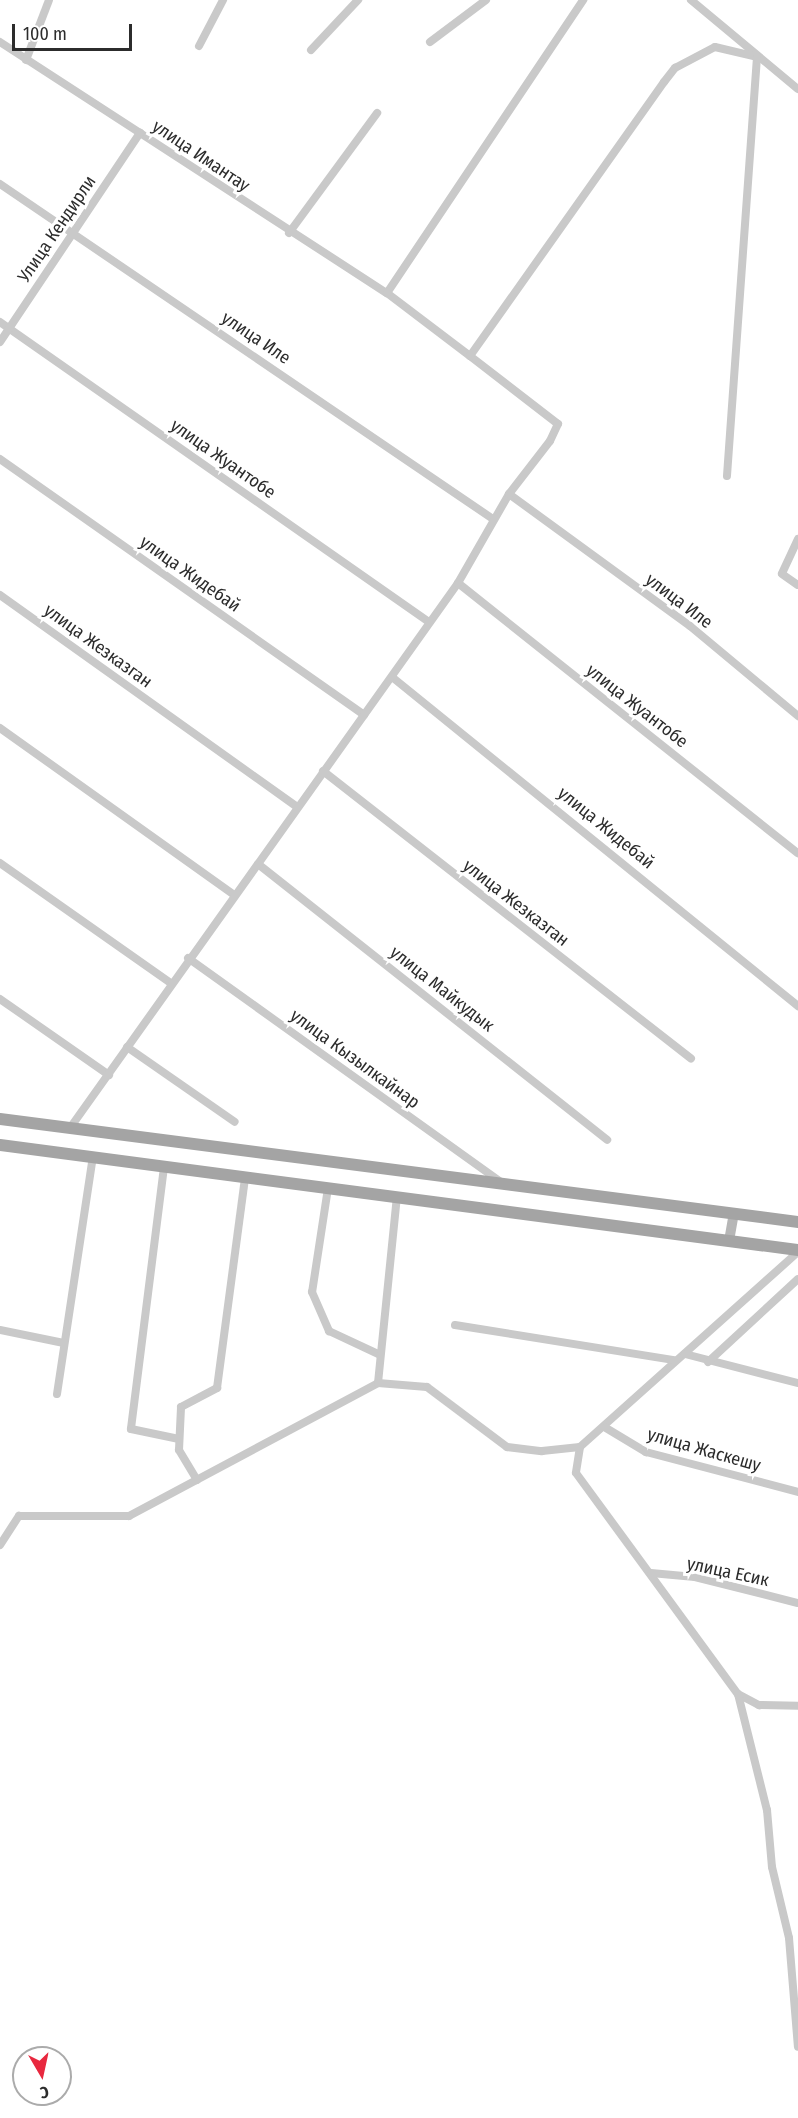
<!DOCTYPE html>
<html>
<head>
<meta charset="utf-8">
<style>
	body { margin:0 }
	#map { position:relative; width:798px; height:2118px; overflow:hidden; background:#fff; font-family:"Fira Sans Condensed",sans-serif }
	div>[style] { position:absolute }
	.street>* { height:8px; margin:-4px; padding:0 4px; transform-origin:4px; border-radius:4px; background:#c9c9c9 }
	.secondary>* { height:10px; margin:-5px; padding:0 5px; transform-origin:5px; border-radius:5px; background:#b6b6b6 }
	.primary>* { height:12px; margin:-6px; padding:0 6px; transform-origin:6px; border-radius:6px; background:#a4a4a4 }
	span { translate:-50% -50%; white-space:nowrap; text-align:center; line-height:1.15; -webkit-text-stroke:6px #fff; paint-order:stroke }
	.street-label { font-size:18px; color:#2c2c2c }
	.north { position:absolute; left:12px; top:2046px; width:60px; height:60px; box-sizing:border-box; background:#fff; border:2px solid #ababab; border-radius:50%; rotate:171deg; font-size:16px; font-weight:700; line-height:24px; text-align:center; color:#2c2c2c }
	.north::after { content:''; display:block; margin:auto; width:21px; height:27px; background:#e8283f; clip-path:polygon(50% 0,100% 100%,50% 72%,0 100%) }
	.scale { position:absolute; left:12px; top:24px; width:120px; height:27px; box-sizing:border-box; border:3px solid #2c2c2c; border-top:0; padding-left:8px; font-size:18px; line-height:21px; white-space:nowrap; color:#2c2c2c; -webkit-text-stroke:4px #fff; paint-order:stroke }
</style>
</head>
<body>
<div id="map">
	<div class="street">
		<div style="left:691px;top:0;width:139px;rotate:39.8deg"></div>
		<div style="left:0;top:42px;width:461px;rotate:33deg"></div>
		<div style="left:430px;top:42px;width:70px;rotate:-36.9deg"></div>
		<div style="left:199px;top:46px;width:52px;rotate:-62.4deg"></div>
		<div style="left:311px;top:50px;width:69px;rotate:-46.8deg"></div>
		<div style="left:26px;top:60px;width:64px;rotate:-69deg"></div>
		<div style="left:0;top:184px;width:596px;rotate:34.2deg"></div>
		<div style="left:289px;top:233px;width:149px;rotate:-53.7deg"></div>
		<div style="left:0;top:322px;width:523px;rotate:34.97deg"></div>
		<div style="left:0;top:342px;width:252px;rotate:-56.2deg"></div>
		<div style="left:470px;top:356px;width:104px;rotate:-142.8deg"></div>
		<div style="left:387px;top:293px;width:353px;rotate:-56.2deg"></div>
		<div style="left:0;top:459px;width:445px;rotate:35.1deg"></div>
		<div style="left:509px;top:494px;width:224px;rotate:36.1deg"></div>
		<div style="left:690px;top:626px;width:141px;rotate:39.8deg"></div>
		<div style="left:798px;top:539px;width:38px;rotate:115deg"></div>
		<div style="left:782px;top:574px;width:19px;rotate:35deg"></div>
		<div style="left:458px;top:583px;width:434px;rotate:38.5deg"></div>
		<div style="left:0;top:595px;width:364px;rotate:35.5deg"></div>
		<div style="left:392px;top:677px;width:523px;rotate:39.02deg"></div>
		<div style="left:0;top:728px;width:286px;rotate:35.5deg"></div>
		<div style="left:323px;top:771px;width:467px;rotate:38deg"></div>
		<div style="left:0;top:863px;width:209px;rotate:35.1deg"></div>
		<div style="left:258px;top:864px;width:445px;rotate:38.3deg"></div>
		<div style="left:188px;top:958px;width:386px;rotate:35.6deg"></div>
		<div style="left:0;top:999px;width:133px;rotate:34.9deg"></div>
		<div style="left:127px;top:1047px;width:131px;rotate:34.8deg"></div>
		<div style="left:70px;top:1128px;width:669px;rotate:-54.55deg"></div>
		<div style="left:458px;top:583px;width:103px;rotate:-60.2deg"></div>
		<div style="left:509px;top:494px;width:67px;rotate:-52.3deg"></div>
		<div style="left:550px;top:441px;width:19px;rotate:-65deg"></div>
		<div style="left:558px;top:424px;width:111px;rotate:-142.3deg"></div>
		<div style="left:470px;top:356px;width:336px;rotate:-54.7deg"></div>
		<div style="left:664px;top:82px;width:18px;rotate:-52deg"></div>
		<div style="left:675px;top:68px;width:45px;rotate:-27.7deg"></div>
		<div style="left:715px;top:47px;width:43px;rotate:13.4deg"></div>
		<div style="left:757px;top:57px;width:420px;rotate:94.1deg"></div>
		<div style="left:164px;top:1167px;width:264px;rotate:97.2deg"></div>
		<div style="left:131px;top:1429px;width:49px;rotate:11.8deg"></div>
		<div style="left:328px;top:1188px;width:105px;rotate:98.7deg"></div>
		<div style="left:312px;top:1292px;width:43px;rotate:66.4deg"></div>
		<div style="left:329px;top:1331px;width:54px;rotate:25.1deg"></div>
		<div style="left:798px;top:1252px;width:292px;rotate:138.2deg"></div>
		<div style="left:580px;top:1447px;width:26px;rotate:99deg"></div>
		<div style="left:576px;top:1473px;width:274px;rotate:53.8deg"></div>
		<div style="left:738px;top:1694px;width:24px;rotate:28deg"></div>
		<div style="left:759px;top:1705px;width:39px;rotate:1deg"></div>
		<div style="left:455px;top:1325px;width:222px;rotate:9.1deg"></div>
		<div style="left:0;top:1330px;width:65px;rotate:11.5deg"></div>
		<div style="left:685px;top:1354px;width:117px;rotate:14.4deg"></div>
		<div style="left:708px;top:1362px;width:122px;rotate:-42.7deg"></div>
		<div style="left:378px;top:1383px;width:187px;rotate:-84.2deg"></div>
		<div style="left:57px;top:1394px;width:240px;rotate:-81.4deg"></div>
		<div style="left:606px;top:1428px;width:47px;rotate:31deg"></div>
		<div style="left:646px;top:1452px;width:157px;rotate:14.7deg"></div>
		<div style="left:197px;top:1480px;width:35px;rotate:-121deg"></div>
		<div style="left:179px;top:1450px;width:43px;rotate:-87.3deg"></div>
		<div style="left:181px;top:1407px;width:41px;rotate:-27.8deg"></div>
		<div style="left:217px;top:1388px;width:213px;rotate:-82.4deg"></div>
		<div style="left:0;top:1545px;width:35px;rotate:-57deg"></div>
		<div style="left:19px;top:1516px;width:110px"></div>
		<div style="left:129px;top:1516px;width:282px;rotate:-28.1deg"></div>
		<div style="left:378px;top:1383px;width:49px;rotate:4.7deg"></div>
		<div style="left:427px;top:1387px;width:100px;rotate:36.9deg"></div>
		<div style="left:507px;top:1447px;width:35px;rotate:7deg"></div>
		<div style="left:542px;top:1451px;width:38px;rotate:-6deg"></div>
		<div style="left:651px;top:1573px;width:44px;rotate:5.2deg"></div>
		<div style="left:695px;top:1577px;width:106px;rotate:14.2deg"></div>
		<div style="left:738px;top:1694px;width:120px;rotate:76deg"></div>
		<div style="left:767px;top:1810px;width:57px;rotate:85deg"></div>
		<div style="left:772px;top:1867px;width:73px;rotate:76.5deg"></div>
		<div style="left:789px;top:1938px;width:109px;rotate:85.3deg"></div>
	</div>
	<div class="secondary">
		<div style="left:729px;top:1241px;width:27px;rotate:-80deg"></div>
	</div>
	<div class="primary">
		<div style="left:0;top:1119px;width:805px;rotate:7.35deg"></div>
		<div style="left:0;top:1145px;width:805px;rotate:7.5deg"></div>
	</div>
	<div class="street-label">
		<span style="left:201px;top:156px;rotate:34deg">улица Имантау</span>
		<span style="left:57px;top:229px;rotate:-56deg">Улица Кендирли</span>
		<span style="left:256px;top:338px;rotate:34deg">улица Иле</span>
		<span style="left:223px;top:459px;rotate:35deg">улица Жуантобе</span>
		<span style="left:190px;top:574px;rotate:35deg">улица Жидебай</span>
		<span style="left:679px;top:601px;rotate:37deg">улица Иле</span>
		<span style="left:98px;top:646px;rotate:36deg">улица Жезказган</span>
		<span style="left:637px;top:706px;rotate:38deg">улица Жуантобе</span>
		<span style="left:606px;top:828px;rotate:39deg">улица Жидебай</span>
		<span style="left:516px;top:903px;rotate:38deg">улица Жезказган</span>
		<span style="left:442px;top:989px;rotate:38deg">улица Майкудык</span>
		<span style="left:355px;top:1059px;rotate:36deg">улица Кызылкайнар</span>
		<span style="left:704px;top:1450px;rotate:16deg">улица Жаскешу</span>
		<span style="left:728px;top:1572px;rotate:12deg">улица Есик</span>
	</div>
	<div class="north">С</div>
	<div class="scale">100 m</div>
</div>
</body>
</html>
